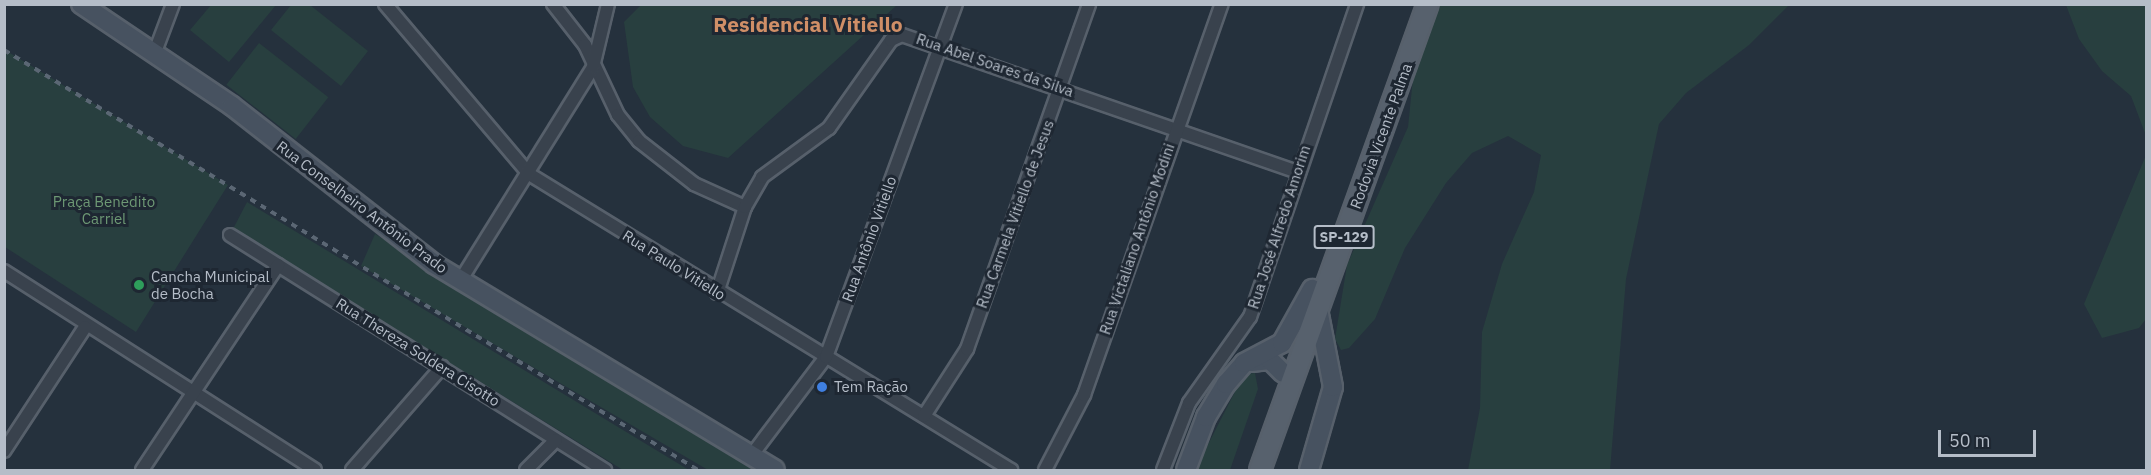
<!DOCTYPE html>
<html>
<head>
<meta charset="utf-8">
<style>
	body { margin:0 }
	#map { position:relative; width:2151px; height:475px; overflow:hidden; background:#25313d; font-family:"IBM Plex Sans",sans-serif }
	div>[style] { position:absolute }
	.green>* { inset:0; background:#283f3f; transform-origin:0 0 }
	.roads { filter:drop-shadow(2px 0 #57606b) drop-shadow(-2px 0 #57606b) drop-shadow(0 2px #57606b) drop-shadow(0 -2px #57606b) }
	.street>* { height:12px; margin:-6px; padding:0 6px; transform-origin:6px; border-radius:6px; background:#39424d }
	.secondary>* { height:18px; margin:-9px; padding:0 9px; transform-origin:9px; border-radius:9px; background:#475260 }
	.primary>* { height:20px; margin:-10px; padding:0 10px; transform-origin:10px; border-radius:10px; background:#57616d }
	.rail>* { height:4px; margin-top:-2px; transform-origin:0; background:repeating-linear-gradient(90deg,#5b6774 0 6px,transparent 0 12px) }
	.dots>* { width:16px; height:16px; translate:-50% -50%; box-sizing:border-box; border:3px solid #1e2732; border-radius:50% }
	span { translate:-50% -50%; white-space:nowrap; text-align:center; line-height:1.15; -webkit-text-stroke:6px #1e2732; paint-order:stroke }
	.shield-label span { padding:2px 4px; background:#1e2732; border:2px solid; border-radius:4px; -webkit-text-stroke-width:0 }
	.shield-label { font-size:14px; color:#b5bdc8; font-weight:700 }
	.street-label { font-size:15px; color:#b5bdc8 }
	.park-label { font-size:15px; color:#6d9874 }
	.poi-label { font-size:15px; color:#b5bdc8 }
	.left { translate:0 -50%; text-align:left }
	.district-label { font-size:21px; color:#d08f67; font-weight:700 }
	.frame { position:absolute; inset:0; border:6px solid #b5bdc8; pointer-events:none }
	.scale { position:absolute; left:1938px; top:430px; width:98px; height:27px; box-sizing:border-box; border:3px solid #b5bdc8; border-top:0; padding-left:8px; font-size:18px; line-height:21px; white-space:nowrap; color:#b5bdc8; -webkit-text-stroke:4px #1e2732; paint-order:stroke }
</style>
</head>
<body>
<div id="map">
	<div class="green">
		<div style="clip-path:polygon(642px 4px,897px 4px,897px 5px,728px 158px,683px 146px,650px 117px,633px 87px,624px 22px)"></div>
		<div style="clip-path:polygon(211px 5px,211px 4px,276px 5px,229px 62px,190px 30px)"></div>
		<div style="clip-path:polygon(291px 5px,310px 5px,368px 51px,341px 86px,271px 30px)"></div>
		<div style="clip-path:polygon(1435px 5px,1789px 5px,1749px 45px,1686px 93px,1659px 124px,1626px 279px,1610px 470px,1468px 470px,1480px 408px,1482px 332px,1502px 264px,1534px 192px,1541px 155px,1508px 136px,1472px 153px,1446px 183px,1405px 248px,1375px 319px,1349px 348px,1341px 350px,1335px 339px,1347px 265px,1408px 127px,1413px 78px)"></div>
		<div style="clip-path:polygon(2066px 5px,2146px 5px,2146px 319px,2139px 328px,2102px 338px,2084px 304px,2146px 155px,2145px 133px,2131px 96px,2102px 71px,2079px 39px)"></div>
		<div style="left:259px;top:43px;width:88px;height:53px;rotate:38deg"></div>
		<div style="clip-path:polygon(5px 50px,228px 185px,136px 332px,5px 247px)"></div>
		<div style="clip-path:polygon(247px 202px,689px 470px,623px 470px,233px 229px)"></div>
		<div style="clip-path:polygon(375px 234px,431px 267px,765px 470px,708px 470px,361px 266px)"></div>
		<div style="clip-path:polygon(1255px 373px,1258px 389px,1230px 470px,1195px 470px,1244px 374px)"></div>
	</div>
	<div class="roads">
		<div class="street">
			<div style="left:385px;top:4px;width:223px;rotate:49.7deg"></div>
			<div style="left:529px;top:174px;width:566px;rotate:31.55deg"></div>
			<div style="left:553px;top:4px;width:52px;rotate:52deg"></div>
			<div style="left:585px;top:45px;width:77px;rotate:64.8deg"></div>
			<div style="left:618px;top:115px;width:33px;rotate:51deg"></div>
			<div style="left:639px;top:141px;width:70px;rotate:38deg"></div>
			<div style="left:694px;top:184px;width:56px;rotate:24.3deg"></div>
			<div style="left:155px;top:52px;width:51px;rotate:-69.4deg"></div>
			<div style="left:230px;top:235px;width:443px;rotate:32.1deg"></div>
			<div style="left:4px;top:271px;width:369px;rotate:32.6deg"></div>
			<div style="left:460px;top:281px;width:252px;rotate:-58.1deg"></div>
			<div style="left:593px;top:67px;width:65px;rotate:-76.6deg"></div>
			<div style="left:717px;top:293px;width:90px;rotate:-72deg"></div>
			<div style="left:745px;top:207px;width:34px;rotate:-60deg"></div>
			<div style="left:762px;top:177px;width:83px;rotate:-36.2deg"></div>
			<div style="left:829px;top:128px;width:108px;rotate:-54.8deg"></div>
			<div style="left:891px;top:40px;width:12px;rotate:-24deg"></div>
			<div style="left:902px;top:35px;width:416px;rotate:19.1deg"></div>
			<div style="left:924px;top:416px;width:80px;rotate:-57.3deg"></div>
			<div style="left:967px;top:349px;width:366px;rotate:-70.5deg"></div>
			<div style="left:4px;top:451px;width:148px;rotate:-56.8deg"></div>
			<div style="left:751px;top:456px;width:124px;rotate:-52.9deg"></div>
			<div style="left:826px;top:357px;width:376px;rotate:-69.8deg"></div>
			<div style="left:142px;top:470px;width:246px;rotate:-56.4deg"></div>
			<div style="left:352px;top:470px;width:137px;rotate:-48.9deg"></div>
			<div style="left:526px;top:470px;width:42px;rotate:-45deg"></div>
			<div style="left:1045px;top:470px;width:85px;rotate:-62.5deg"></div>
			<div style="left:1084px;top:395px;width:415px;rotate:-70.6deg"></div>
			<div style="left:1163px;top:470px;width:72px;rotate:-68.8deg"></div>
			<div style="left:1189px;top:403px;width:105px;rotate:-54.7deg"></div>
			<div style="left:1250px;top:317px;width:331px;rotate:-71.1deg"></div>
		</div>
		<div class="secondary">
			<div style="left:81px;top:4px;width:182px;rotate:34deg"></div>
			<div style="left:232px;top:106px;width:256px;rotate:38deg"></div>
			<div style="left:434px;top:264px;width:398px;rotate:31.1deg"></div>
			<div style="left:1251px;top:362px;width:19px;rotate:-6deg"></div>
			<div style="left:1270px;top:360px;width:18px;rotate:45deg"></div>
			<div style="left:1186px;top:470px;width:57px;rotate:-69.3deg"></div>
			<div style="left:1206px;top:417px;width:39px;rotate:-59deg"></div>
			<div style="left:1226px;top:384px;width:28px;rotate:-49deg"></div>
			<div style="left:1244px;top:363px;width:43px;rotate:-27.8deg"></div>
			<div style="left:1282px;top:343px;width:62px;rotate:-60.9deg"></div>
			<div style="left:1309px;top:470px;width:86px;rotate:-73.9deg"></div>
			<div style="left:1333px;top:387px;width:79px;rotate:-100.9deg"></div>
		</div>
		<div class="primary">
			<div style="left:1260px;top:470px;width:495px;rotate:-70.2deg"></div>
		</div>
	</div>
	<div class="rail">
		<div style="left:4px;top:50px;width:811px;rotate:31.18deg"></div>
	</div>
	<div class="dots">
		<div style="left:139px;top:285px;background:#2e9e5b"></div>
		<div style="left:822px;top:387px;background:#3f7fe0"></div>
	</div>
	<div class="shield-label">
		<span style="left:1344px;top:237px">SP-129</span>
	</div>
	<div class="street-label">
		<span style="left:995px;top:65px;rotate:19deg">Rua Abel Soares da Silva</span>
		<span style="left:1381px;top:136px;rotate:-70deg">Rodovia Vicente Palma</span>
		<span style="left:362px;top:207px;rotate:37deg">Rua Conselheiro Antônio Prado</span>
		<span style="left:1015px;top:214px;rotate:-70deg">Rua Carmela Vitiello de Jesus</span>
		<span style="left:1279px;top:227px;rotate:-72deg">Rua José Alfredo Amorim</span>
		<span style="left:869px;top:239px;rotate:-70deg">Rua Antônio Vitiello</span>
		<span style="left:1137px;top:239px;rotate:-71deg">Rua Victaliano Antônio Modini</span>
		<span style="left:674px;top:265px;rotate:32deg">Rua Paulo Vitiello</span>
		<span style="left:418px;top:352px;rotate:32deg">Rua Thereza Soldera Cisotto</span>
	</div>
	<div class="park-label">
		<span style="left:104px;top:210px">Praça Benedito<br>Carriel</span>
	</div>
	<div class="poi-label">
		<span class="left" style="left:151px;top:285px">Cancha Municipal<br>de Bocha</span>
		<span class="left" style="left:834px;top:387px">Tem Ração</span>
	</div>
	<div class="district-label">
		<span style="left:808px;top:24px">Residencial Vitiello</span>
	</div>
	<div class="frame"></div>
	<div class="scale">50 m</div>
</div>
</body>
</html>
